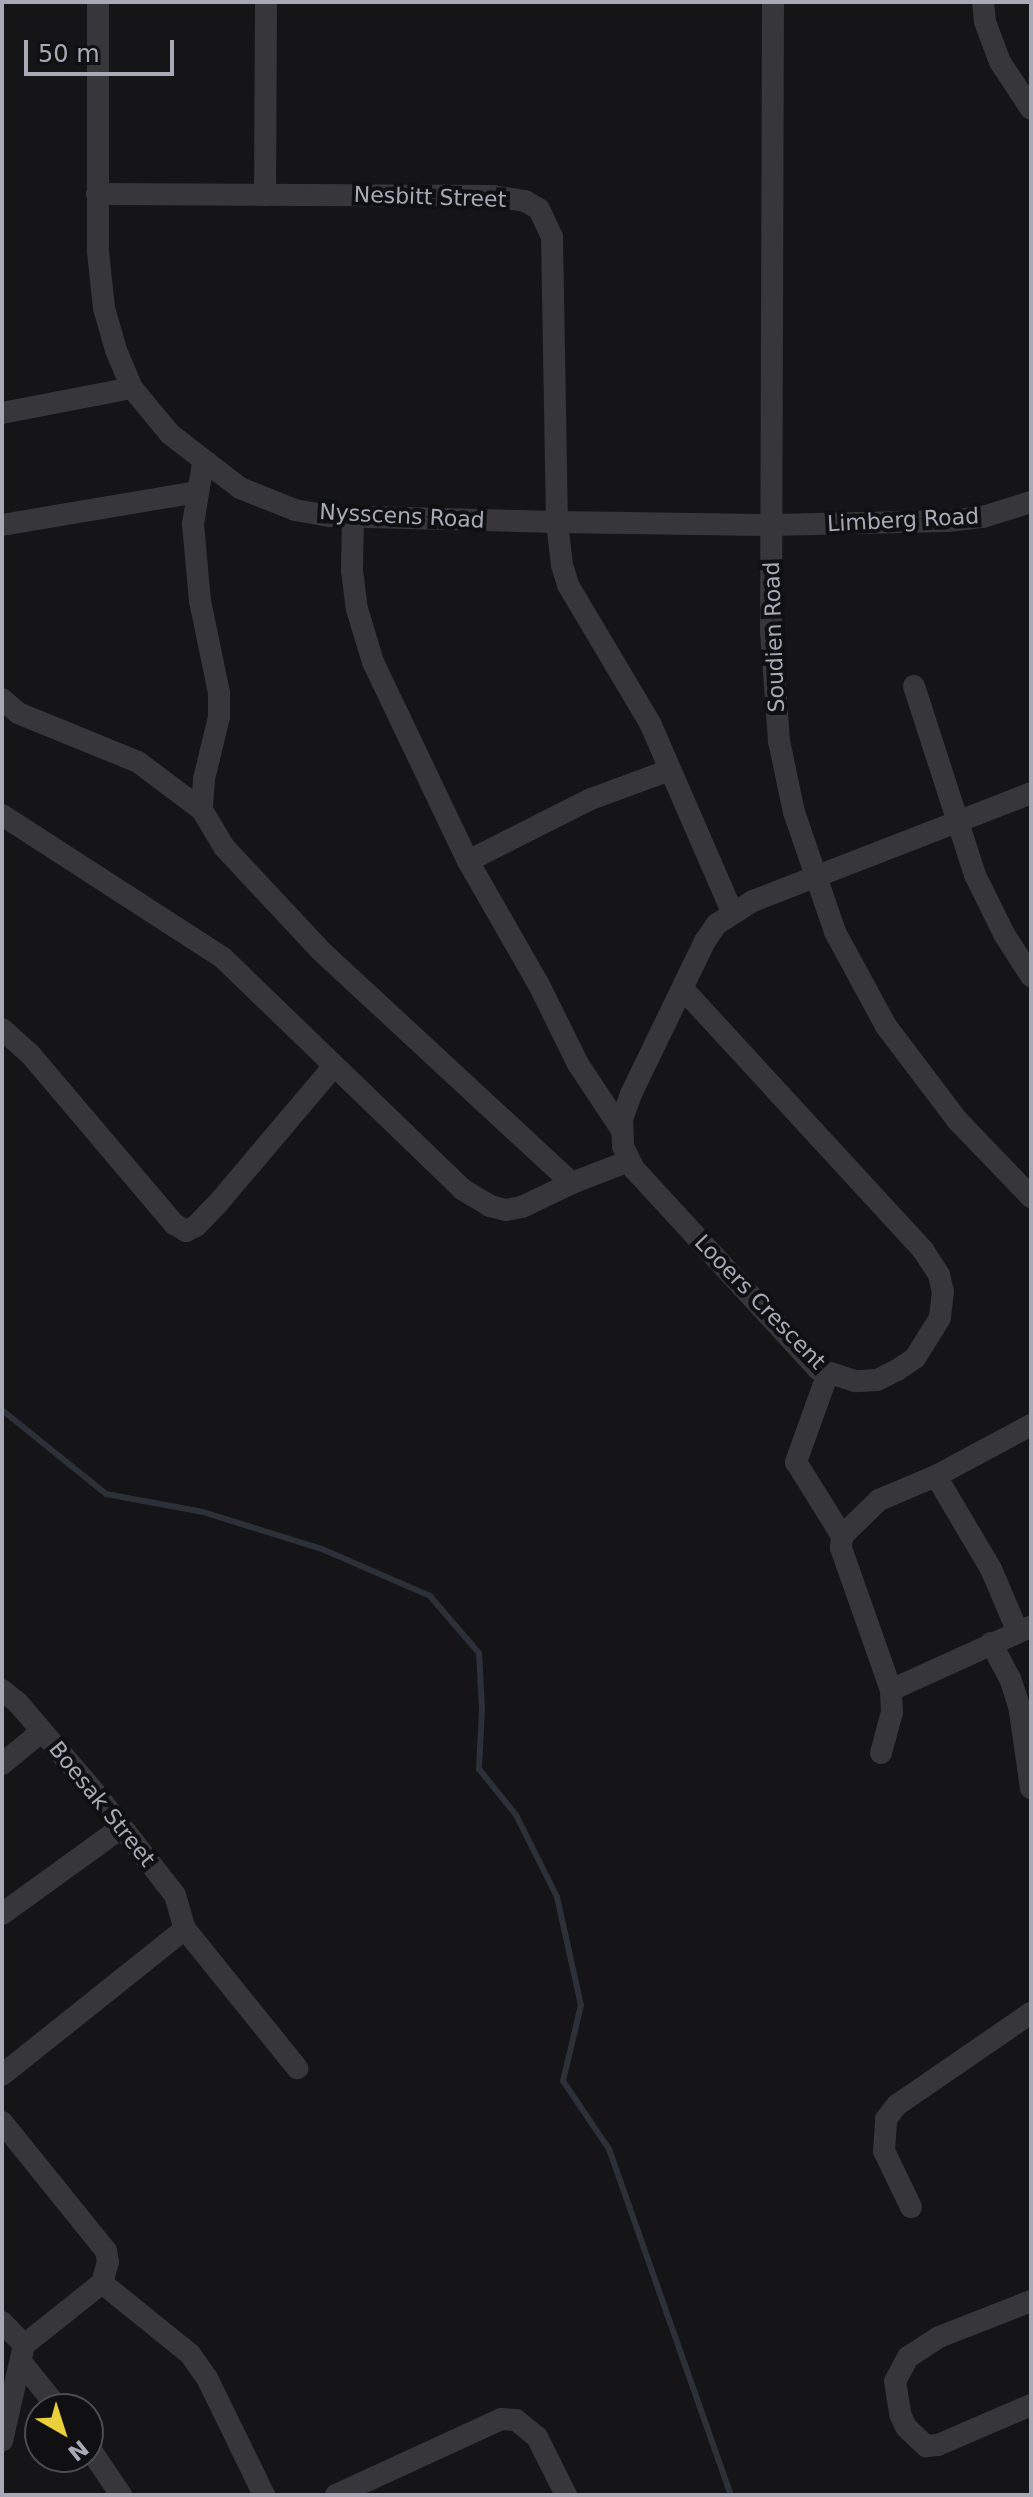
<!DOCTYPE html>
<html>
<head>
<meta charset="utf-8">
<style>
	body { margin:0 }
	#map { position:relative; width:1033px; height:2497px; overflow:hidden; background:#151416; font-family:"DejaVu Sans",sans-serif }
	div>[style] { position:absolute }
	.stream>* { height:6px; margin:-3px; padding:0 3px; transform-origin:3px; border-radius:3px; background:#2b3039 }
	.minor>* { height:22px; margin:-11px; padding:0 11px; transform-origin:11px; border-radius:11px; background:#36363b }
	span { translate:-50% -50%; white-space:nowrap; text-align:center; line-height:1.15; -webkit-text-stroke:8px #100f11; paint-order:stroke }
	.street-label { font-size:22px; color:#a7a9b6 }
	.frame { position:absolute; inset:0; border:4px solid #a7a9b6; pointer-events:none }
	.north { position:absolute; left:24px; top:2393px; width:80px; height:80px; box-sizing:border-box; background:#100f11; border:2px solid #4c4d53; border-radius:50%; rotate:141deg; font-size:22px; font-weight:700; line-height:32px; text-align:center; color:#a7a9b6 }
	.north::after { content:''; display:block; margin:auto; width:28px; height:36px; background:#e8cf3b; clip-path:polygon(50% 0,100% 100%,50% 72%,0 100%) }
	.scale { position:absolute; left:24px; top:40px; width:150px; height:36px; box-sizing:border-box; border:4px solid #a7a9b6; border-top:0; padding-left:10px; font-size:24px; line-height:28px; white-space:nowrap; color:#a7a9b6; -webkit-text-stroke:6px #100f11; paint-order:stroke }
</style>
</head>
<body>
<div id="map">
	<div class="stream">
		<div style="left:2px;top:1410px;width:134px;rotate:38.9deg"></div>
		<div style="left:106px;top:1494px;width:99px;rotate:10.5deg"></div>
		<div style="left:203px;top:1512px;width:125px;rotate:17.3deg"></div>
		<div style="left:322px;top:1549px;width:118px;rotate:23.5deg"></div>
		<div style="left:430px;top:1596px;width:75px;rotate:49.3deg"></div>
		<div style="left:479px;top:1653px;width:56px;rotate:86.9deg"></div>
		<div style="left:482px;top:1709px;width:60px;rotate:92.9deg"></div>
		<div style="left:479px;top:1769px;width:59px;rotate:51.2deg"></div>
		<div style="left:516px;top:1815px;width:92px;rotate:63.4deg"></div>
		<div style="left:557px;top:1897px;width:111px;rotate:77.5deg"></div>
		<div style="left:581px;top:2005px;width:78px;rotate:103.3deg"></div>
		<div style="left:563px;top:2081px;width:82px;rotate:55.9deg"></div>
		<div style="left:609px;top:2149px;width:367px;rotate:70.6deg"></div>
	</div>
	<div class="minor">
		<div style="left:98px;top:2px;width:250px;rotate:90deg"></div>
		<div style="left:98px;top:252px;width:56px;rotate:83.9deg"></div>
		<div style="left:104px;top:308px;width:44px;rotate:74.1deg"></div>
		<div style="left:116px;top:350px;width:41px;rotate:67.2deg"></div>
		<div style="left:132px;top:388px;width:60px;rotate:50.4deg"></div>
		<div style="left:170px;top:434px;width:88px;rotate:37.6deg"></div>
		<div style="left:240px;top:488px;width:59px;rotate:21.8deg"></div>
		<div style="left:295px;top:510px;width:36px;rotate:10deg"></div>
		<div style="left:330px;top:516px;width:227px;rotate:1.5deg"></div>
		<div style="left:557px;top:522px;width:215px;rotate:0.8deg"></div>
		<div style="left:772px;top:525px;width:176px;rotate:-1.3deg"></div>
		<div style="left:948px;top:521px;width:35px;rotate:-7deg"></div>
		<div style="left:983px;top:517px;width:50px;rotate:-17.4deg"></div>
		<div style="left:773px;top:2px;width:630px;rotate:90.18deg"></div>
		<div style="left:771px;top:632px;width:109px;rotate:85.8deg"></div>
		<div style="left:779px;top:741px;width:73px;rotate:78.1deg"></div>
		<div style="left:794px;top:812px;width:127px;rotate:71.1deg"></div>
		<div style="left:835px;top:932px;width:107px;rotate:61.5deg"></div>
		<div style="left:886px;top:1026px;width:118px;rotate:52.9deg"></div>
		<div style="left:957px;top:1120px;width:107px;rotate:46.1deg"></div>
		<div style="left:983px;top:2px;width:20px;rotate:84deg"></div>
		<div style="left:985px;top:22px;width:43px;rotate:69.4deg"></div>
		<div style="left:1000px;top:62px;width:56px;rotate:56.6deg"></div>
		<div style="left:97px;top:194px;width:396px;rotate:0.3deg"></div>
		<div style="left:493px;top:196px;width:32px;rotate:9deg"></div>
		<div style="left:525px;top:201px;width:16px;rotate:30deg"></div>
		<div style="left:539px;top:209px;width:31px;rotate:65deg"></div>
		<div style="left:552px;top:237px;width:285px;rotate:89deg"></div>
		<div style="left:557px;top:522px;width:43px;rotate:83.4deg"></div>
		<div style="left:562px;top:565px;width:21px;rotate:73deg"></div>
		<div style="left:568px;top:585px;width:161px;rotate:59.3deg"></div>
		<div style="left:650px;top:723px;width:206px;rotate:66.5deg"></div>
		<div style="left:265px;top:195px;width:193px;rotate:-89.7deg"></div>
		<div style="left:2px;top:413px;width:132px;rotate:-10.9deg"></div>
		<div style="left:203px;top:463px;width:62px;rotate:99.3deg"></div>
		<div style="left:193px;top:524px;width:77px;rotate:84.8deg"></div>
		<div style="left:200px;top:601px;width:94px;rotate:78.3deg"></div>
		<div style="left:219px;top:693px;width:24px;rotate:90deg"></div>
		<div style="left:219px;top:717px;width:64px;rotate:103.6deg"></div>
		<div style="left:204px;top:779px;width:31px;rotate:94deg"></div>
		<div style="left:202px;top:810px;width:43px;rotate:59.3deg"></div>
		<div style="left:224px;top:847px;width:141px;rotate:47deg"></div>
		<div style="left:320px;top:950px;width:343px;rotate:42.8deg"></div>
		<div style="left:353px;top:517px;width:53px;rotate:91.1deg"></div>
		<div style="left:352px;top:570px;width:39px;rotate:83deg"></div>
		<div style="left:357px;top:609px;width:55px;rotate:73.2deg"></div>
		<div style="left:373px;top:662px;width:221px;rotate:64.5deg"></div>
		<div style="left:468px;top:861px;width:141px;rotate:60.2deg"></div>
		<div style="left:538px;top:983px;width:90px;rotate:63.7deg"></div>
		<div style="left:578px;top:1064px;width:78px;rotate:56.5deg"></div>
		<div style="left:2px;top:525px;width:199px;rotate:-9.6deg"></div>
		<div style="left:914px;top:686px;width:199px;rotate:72.1deg"></div>
		<div style="left:975px;top:875px;width:66px;rotate:63.8deg"></div>
		<div style="left:1004px;top:934px;width:50px;rotate:57.3deg"></div>
		<div style="left:2px;top:699px;width:21px;rotate:41deg"></div>
		<div style="left:18px;top:713px;width:130px;rotate:22.2deg"></div>
		<div style="left:138px;top:762px;width:80px;rotate:36.9deg"></div>
		<div style="left:2px;top:815px;width:263px;rotate:32.9deg"></div>
		<div style="left:223px;top:958px;width:332px;rotate:44deg"></div>
		<div style="left:462px;top:1189px;width:33px;rotate:31deg"></div>
		<div style="left:490px;top:1206px;width:16px;rotate:14deg"></div>
		<div style="left:506px;top:1210px;width:16px;rotate:-11deg"></div>
		<div style="left:522px;top:1207px;width:55px;rotate:-25.6deg"></div>
		<div style="left:572px;top:1183px;width:61px;rotate:-21.1deg"></div>
		<div style="left:468px;top:861px;width:138px;rotate:-26.8deg"></div>
		<div style="left:591px;top:799px;width:84px;rotate:-20.2deg"></div>
		<div style="left:683px;top:989px;width:355px;rotate:47.4deg"></div>
		<div style="left:923px;top:1250px;width:30px;rotate:57deg"></div>
		<div style="left:939px;top:1275px;width:17px;rotate:77deg"></div>
		<div style="left:943px;top:1292px;width:26px;rotate:97deg"></div>
		<div style="left:940px;top:1318px;width:47px;rotate:122deg"></div>
		<div style="left:915px;top:1358px;width:22px;rotate:146deg"></div>
		<div style="left:897px;top:1370px;width:22px;rotate:153deg"></div>
		<div style="left:877px;top:1380px;width:22px;rotate:177deg"></div>
		<div style="left:855px;top:1381px;width:39px;rotate:-162deg"></div>
		<div style="left:818px;top:1369px;width:272px;rotate:-132.6deg"></div>
		<div style="left:634px;top:1169px;width:25px;rotate:-116deg"></div>
		<div style="left:623px;top:1146px;width:27px;rotate:-92deg"></div>
		<div style="left:622px;top:1119px;width:27px;rotate:-70deg"></div>
		<div style="left:631px;top:1094px;width:170px;rotate:-64.2deg"></div>
		<div style="left:705px;top:941px;width:21px;rotate:-55deg"></div>
		<div style="left:717px;top:924px;width:43px;rotate:-32.6deg"></div>
		<div style="left:753px;top:901px;width:298px;rotate:-21.2deg"></div>
		<div style="left:2px;top:1029px;width:38px;rotate:42deg"></div>
		<div style="left:30px;top:1054px;width:223px;rotate:49.7deg"></div>
		<div style="left:174px;top:1224px;width:14px;rotate:30deg"></div>
		<div style="left:186px;top:1231px;width:11px;rotate:-27deg"></div>
		<div style="left:196px;top:1226px;width:33px;rotate:-46deg"></div>
		<div style="left:219px;top:1202px;width:178px;rotate:-49.8deg"></div>
		<div style="left:828px;top:1373px;width:95px;rotate:109.8deg"></div>
		<div style="left:796px;top:1462px;width:87px;rotate:58.1deg"></div>
		<div style="left:936px;top:1476px;width:108px;rotate:59.4deg"></div>
		<div style="left:991px;top:1569px;width:66px;rotate:66.9deg"></div>
		<div style="left:991px;top:1643px;width:40px;rotate:62deg"></div>
		<div style="left:1010px;top:1678px;width:28px;rotate:72deg"></div>
		<div style="left:1019px;top:1705px;width:84px;rotate:81.8deg"></div>
		<div style="left:2px;top:1690px;width:21px;rotate:39deg"></div>
		<div style="left:18px;top:1703px;width:120px;rotate:49.4deg"></div>
		<div style="left:96px;top:1794px;width:128px;rotate:52deg"></div>
		<div style="left:175px;top:1895px;width:35px;rotate:74deg"></div>
		<div style="left:185px;top:1929px;width:179px;rotate:51.1deg"></div>
		<div style="left:891px;top:1690px;width:153px;rotate:-24.4deg"></div>
		<div style="left:881px;top:1753px;width:42px;rotate:-75deg"></div>
		<div style="left:892px;top:1712px;width:22px;rotate:-93deg"></div>
		<div style="left:891px;top:1690px;width:151px;rotate:-109.4deg"></div>
		<div style="left:841px;top:1548px;width:12px;rotate:-85deg"></div>
		<div style="left:842px;top:1536px;width:52px;rotate:-44.2deg"></div>
		<div style="left:879px;top:1500px;width:62px;rotate:-22.8deg"></div>
		<div style="left:936px;top:1476px;width:108px;rotate:-28.2deg"></div>
		<div style="left:2px;top:1764px;width:52px;rotate:-39.5deg"></div>
		<div style="left:2px;top:1914px;width:148px;rotate:-35.9deg"></div>
		<div style="left:2px;top:2075px;width:234px;rotate:-38.6deg"></div>
		<div style="left:2px;top:2122px;width:166px;rotate:51.1deg"></div>
		<div style="left:106px;top:2251px;width:11px;rotate:80deg"></div>
		<div style="left:108px;top:2262px;width:22px;rotate:106deg"></div>
		<div style="left:102px;top:2283px;width:100px;rotate:141.5deg"></div>
		<div style="left:24px;top:2345px;width:98px;rotate:102.9deg"></div>
		<div style="left:911px;top:2207px;width:62px;rotate:-115.7deg"></div>
		<div style="left:884px;top:2151px;width:32px;rotate:-86deg"></div>
		<div style="left:886px;top:2119px;width:18px;rotate:-52deg"></div>
		<div style="left:897px;top:2105px;width:163px;rotate:-34.5deg"></div>
		<div style="left:102px;top:2283px;width:113px;rotate:38.9deg"></div>
		<div style="left:190px;top:2354px;width:29px;rotate:55deg"></div>
		<div style="left:207px;top:2378px;width:130px;rotate:64deg"></div>
		<div style="left:1031px;top:2301px;width:99px;rotate:158.6deg"></div>
		<div style="left:939px;top:2337px;width:37px;rotate:147deg"></div>
		<div style="left:908px;top:2357px;width:27px;rotate:118deg"></div>
		<div style="left:895px;top:2381px;width:33px;rotate:81deg"></div>
		<div style="left:900px;top:2414px;width:14px;rotate:65deg"></div>
		<div style="left:906px;top:2427px;width:28px;rotate:44deg"></div>
		<div style="left:926px;top:2446px;width:12px;rotate:-5deg"></div>
		<div style="left:938px;top:2445px;width:101px;rotate:-23.3deg"></div>
		<div style="left:2px;top:2322px;width:32px;rotate:46deg"></div>
		<div style="left:21px;top:2362px;width:60px;rotate:51deg"></div>
		<div style="left:88px;top:2446px;width:59px;rotate:56deg"></div>
		<div style="left:336px;top:2495px;width:182px;rotate:-24.7deg"></div>
		<div style="left:501px;top:2419px;width:15px;rotate:4deg"></div>
		<div style="left:516px;top:2420px;width:27px;rotate:39deg"></div>
		<div style="left:537px;top:2437px;width:65px;rotate:63.4deg"></div>
	</div>
	<div class="street-label">
		<span style="left:430px;top:197px;rotate:2deg">Nesbitt Street</span>
		<span style="left:402px;top:516px;rotate:3deg">Nysscens Road</span>
		<span style="left:903px;top:520px;rotate:-3deg">Limberg Road</span>
		<span style="left:774px;top:637px;rotate:-92deg">Soudien Road</span>
		<span style="left:760px;top:1302px;rotate:46deg">Looers Crescent</span>
		<span style="left:102px;top:1804px;rotate:51deg">Boesak Street</span>
	</div>
	<div class="frame"></div>
	<div class="north">N</div>
	<div class="scale">50 m</div>
</div>
</body>
</html>
